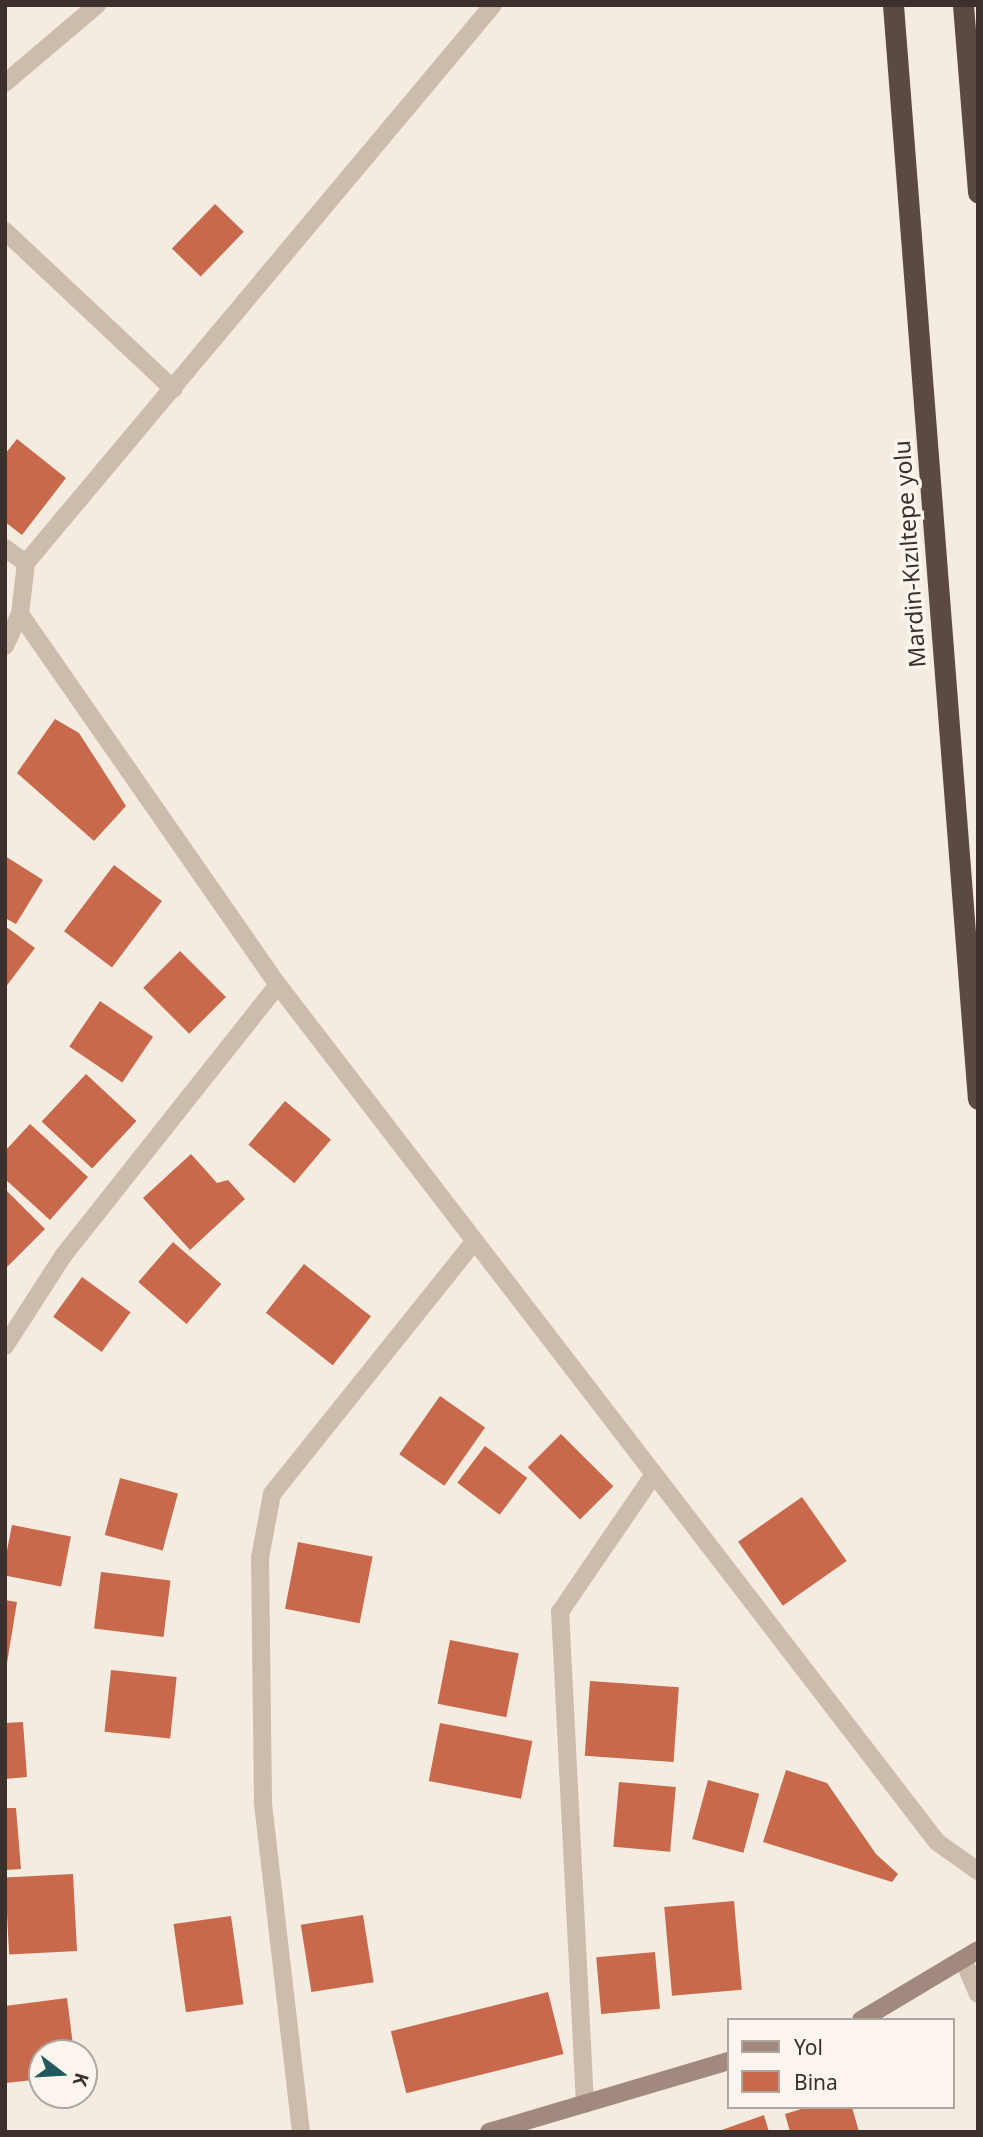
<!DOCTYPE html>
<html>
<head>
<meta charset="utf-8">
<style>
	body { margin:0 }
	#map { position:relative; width:983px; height:2137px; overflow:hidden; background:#f4ebe1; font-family:"Noto Sans",sans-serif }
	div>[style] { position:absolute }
	.building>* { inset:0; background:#c8694b; transform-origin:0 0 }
	.street>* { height:18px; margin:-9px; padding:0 9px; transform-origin:9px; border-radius:9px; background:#cdbbac }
	.secondary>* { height:18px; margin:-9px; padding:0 9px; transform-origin:9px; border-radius:9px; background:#a18a7d }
	.highway>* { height:21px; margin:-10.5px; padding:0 10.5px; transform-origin:10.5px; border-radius:10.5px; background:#5c4a42 }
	span { translate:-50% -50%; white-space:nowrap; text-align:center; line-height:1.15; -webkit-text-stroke:7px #fbf5ee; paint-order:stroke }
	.street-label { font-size:23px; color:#3b302b }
	.frame { position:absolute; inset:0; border:7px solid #3b302b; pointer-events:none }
	.legend { position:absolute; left:727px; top:2018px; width:228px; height:91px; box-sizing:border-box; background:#fbf5ee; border:2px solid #aea6a0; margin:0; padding:9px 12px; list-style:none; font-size:21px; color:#3b302b }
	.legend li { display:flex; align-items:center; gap:14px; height:35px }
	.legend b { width:35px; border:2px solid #aea6a0 }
	.north { position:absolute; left:28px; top:2039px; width:70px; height:70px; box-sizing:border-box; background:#fbf5ee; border:2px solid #aea6a0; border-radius:50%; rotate:107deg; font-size:19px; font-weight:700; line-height:28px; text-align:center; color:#3b302b }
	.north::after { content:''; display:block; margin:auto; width:24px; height:32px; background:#1f5a5e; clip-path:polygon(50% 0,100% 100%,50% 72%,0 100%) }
</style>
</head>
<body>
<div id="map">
	<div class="building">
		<div style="left:215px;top:204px;width:40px;height:62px;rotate:44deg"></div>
		<div style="clip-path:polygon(17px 439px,66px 478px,22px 535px,5px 522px,5px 454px)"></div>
		<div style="clip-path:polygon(55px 719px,79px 733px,126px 806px,94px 841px,17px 773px)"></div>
		<div style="clip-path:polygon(5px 856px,43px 880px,16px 924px,5px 918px)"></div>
		<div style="left:114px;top:865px;width:60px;height:83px;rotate:37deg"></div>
		<div style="clip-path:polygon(5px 926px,35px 948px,5px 988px)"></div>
		<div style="left:180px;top:951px;width:65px;height:52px;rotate:45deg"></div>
		<div style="left:100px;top:1001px;width:64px;height:55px;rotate:34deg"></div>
		<div style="left:86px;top:1074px;width:69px;height:65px;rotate:43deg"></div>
		<div style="left:285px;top:1101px;width:60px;height:57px;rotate:40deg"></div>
		<div style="clip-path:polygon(30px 1124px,88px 1177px,50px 1220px,5px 1179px,5px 1151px)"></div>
		<div style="clip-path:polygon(191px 1154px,217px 1183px,228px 1180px,245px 1199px,190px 1250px,143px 1198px)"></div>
		<div style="clip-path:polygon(5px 1189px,45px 1229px,7px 1267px,5px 1266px)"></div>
		<div style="left:173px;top:1242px;width:64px;height:53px;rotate:41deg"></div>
		<div style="left:304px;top:1264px;width:85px;height:62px;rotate:38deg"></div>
		<div style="left:82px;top:1277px;width:60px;height:49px;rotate:36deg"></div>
		<div style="left:440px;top:1396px;width:55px;height:71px;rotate:35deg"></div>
		<div style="left:561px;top:1434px;width:74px;height:47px;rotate:45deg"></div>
		<div style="left:485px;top:1446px;width:53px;height:46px;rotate:37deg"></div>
		<div style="left:120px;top:1478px;width:60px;height:59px;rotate:15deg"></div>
		<div style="left:802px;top:1497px;width:78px;height:78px;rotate:55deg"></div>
		<div style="left:12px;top:1525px;width:60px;height:51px;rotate:11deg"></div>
		<div style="left:298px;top:1542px;width:76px;height:68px;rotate:11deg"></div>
		<div style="left:101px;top:1572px;width:70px;height:57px;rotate:7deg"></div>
		<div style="clip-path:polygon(5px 1600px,17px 1602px,7px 1663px,5px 1663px)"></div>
		<div style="left:450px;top:1640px;width:70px;height:65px;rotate:11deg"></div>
		<div style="left:111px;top:1670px;width:66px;height:62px;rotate:6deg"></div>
		<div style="left:590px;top:1681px;width:89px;height:75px;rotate:4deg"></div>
		<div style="clip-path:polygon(23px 1722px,27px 1777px,5px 1779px,5px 1723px)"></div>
		<div style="left:440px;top:1723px;width:94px;height:59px;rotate:11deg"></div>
		<div style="clip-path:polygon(786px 1770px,827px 1783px,876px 1854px,898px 1874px,892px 1882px,763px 1842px)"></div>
		<div style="left:708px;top:1780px;width:53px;height:61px;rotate:15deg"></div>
		<div style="left:619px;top:1782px;width:57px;height:65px;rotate:5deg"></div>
		<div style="clip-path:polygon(5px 1808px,16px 1808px,21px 1869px,5px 1870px)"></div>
		<div style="left:73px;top:1874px;width:77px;height:68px;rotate:87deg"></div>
		<div style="left:734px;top:1901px;width:89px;height:70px;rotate:85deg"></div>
		<div style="left:363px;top:1915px;width:68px;height:63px;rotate:81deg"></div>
		<div style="left:231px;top:1916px;width:89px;height:58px;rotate:82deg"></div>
		<div style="left:655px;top:1952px;width:57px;height:59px;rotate:85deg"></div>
		<div style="left:548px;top:1992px;width:64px;height:162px;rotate:76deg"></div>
		<div style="clip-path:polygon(67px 1998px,74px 2053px,42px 2053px,42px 2079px,6px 2083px,5px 2006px)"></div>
		<div style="clip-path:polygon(808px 2107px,852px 2107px,859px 2132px,790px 2132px,785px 2114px)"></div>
		<div style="clip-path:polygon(764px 2115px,769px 2132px,719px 2132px,719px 2131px)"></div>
	</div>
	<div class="street">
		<div style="left:493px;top:5px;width:728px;rotate:129.93deg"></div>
		<div style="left:26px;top:563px;width:51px;rotate:96.7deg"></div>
		<div style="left:20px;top:614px;width:452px;rotate:55.2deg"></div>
		<div style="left:278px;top:985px;width:1081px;rotate:52.44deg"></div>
		<div style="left:937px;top:1842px;width:50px;rotate:35.3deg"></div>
		<div style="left:5px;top:83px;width:121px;rotate:-40.3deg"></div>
		<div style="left:5px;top:231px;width:231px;rotate:43.2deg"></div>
		<div style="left:5px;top:548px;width:26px;rotate:36deg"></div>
		<div style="left:5px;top:646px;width:35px;rotate:-65deg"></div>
		<div style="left:5px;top:1346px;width:107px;rotate:-57.2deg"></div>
		<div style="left:63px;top:1256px;width:346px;rotate:-51.6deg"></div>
		<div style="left:963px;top:1959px;width:38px;rotate:67deg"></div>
		<div style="left:585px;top:2104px;width:493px;rotate:-92.9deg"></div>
		<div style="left:560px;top:1612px;width:167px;rotate:-55.7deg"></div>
		<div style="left:301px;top:2132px;width:332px;rotate:-96.6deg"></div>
		<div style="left:263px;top:1802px;width:244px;rotate:-90.7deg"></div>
		<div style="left:260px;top:1558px;width:65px;rotate:-79.4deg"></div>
		<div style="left:272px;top:1494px;width:324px;rotate:-51.3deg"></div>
	</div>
	<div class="secondary">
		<div style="left:861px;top:2020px;width:136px;rotate:-30.9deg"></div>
		<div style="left:489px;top:2132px;width:250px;rotate:-16.5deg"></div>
	</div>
	<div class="highway">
		<div style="left:893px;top:5px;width:1097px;rotate:85.56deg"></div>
		<div style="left:963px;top:5px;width:188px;rotate:85.4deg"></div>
	</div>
	<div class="street-label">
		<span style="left:909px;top:554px;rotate:-94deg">Mardin-Kızıltepe yolu</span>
	</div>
	<div class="frame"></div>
	<ul class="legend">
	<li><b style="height:9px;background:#a18a7d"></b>Yol</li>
	<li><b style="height:19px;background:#c8694b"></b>Bina</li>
	</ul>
	<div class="north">K</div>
</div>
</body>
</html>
